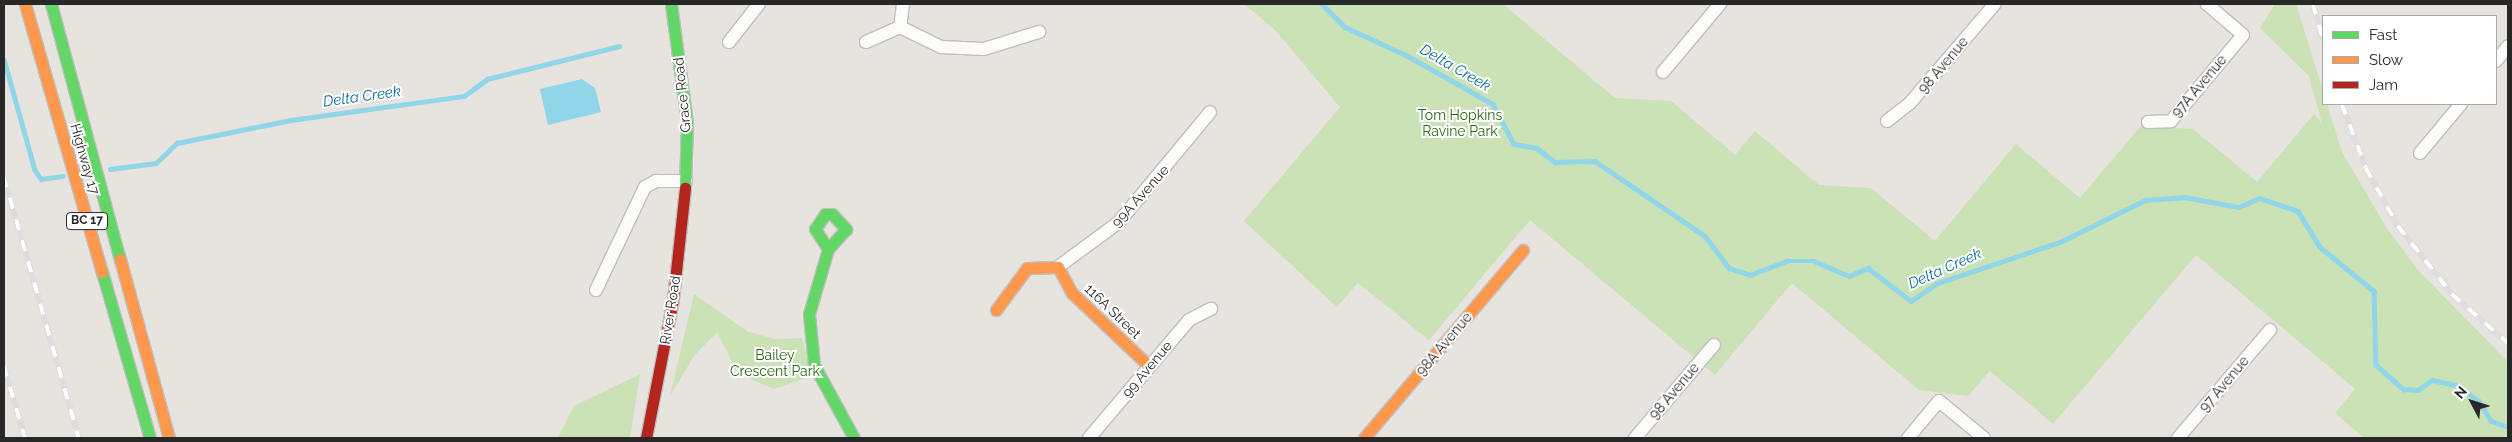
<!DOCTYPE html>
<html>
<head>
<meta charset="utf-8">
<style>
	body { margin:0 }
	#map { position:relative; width:2512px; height:442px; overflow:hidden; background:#e7e3de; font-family:Raleway,sans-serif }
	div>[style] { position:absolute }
	.green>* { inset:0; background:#cae2b6 }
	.water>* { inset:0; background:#91d5e8 }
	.stream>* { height:4.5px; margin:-2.25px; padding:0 2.25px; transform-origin:2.25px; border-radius:2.25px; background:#91d5e8 }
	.roads { filter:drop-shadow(1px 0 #c0bfbf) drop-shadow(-1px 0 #c0bfbf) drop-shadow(0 1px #c0bfbf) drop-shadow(0 -1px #c0bfbf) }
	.street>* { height:12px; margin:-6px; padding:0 6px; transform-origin:6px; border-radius:6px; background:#fbfbfa }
	.fast>* { height:11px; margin:-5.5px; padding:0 5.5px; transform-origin:5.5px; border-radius:5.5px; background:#63d668 }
	.slow>* { height:11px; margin:-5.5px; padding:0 5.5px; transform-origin:5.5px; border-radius:5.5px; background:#ff974d }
	.jam>* { height:11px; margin:-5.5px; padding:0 5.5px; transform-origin:5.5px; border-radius:5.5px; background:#b3261e }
	.rail>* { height:5.5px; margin-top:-2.75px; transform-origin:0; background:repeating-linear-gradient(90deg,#fff 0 11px,#dddcde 0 22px); box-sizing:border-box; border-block:1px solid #dddcde }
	span { translate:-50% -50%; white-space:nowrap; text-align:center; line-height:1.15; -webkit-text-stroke:4px #fff; paint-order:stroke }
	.shield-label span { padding:1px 4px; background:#fff; border:1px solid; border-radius:4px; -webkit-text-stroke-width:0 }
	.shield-label { font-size:12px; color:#282828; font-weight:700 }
	.street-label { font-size:14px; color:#282828 }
	.park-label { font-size:14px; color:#2b6419 }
	.water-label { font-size:15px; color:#0e6b97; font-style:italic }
	.frame { position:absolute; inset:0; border:5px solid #282828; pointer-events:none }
	.legend { position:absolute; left:2322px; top:15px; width:175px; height:90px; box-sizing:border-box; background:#fff; border:1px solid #a9a9a9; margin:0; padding:6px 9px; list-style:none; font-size:15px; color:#282828 }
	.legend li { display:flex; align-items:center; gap:10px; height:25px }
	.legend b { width:25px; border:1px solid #a9a9a9 }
	.north { position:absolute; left:2447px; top:377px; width:50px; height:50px; -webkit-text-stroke:4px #fff; paint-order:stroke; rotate:310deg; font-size:14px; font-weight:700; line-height:20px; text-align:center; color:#282828 }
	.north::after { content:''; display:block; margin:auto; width:18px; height:22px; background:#282828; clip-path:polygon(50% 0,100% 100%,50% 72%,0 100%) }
</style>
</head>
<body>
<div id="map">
	<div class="green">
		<div style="clip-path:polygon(1244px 4px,1503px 4px,1615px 98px,1671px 101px,1735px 155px,1755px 131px,1819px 185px,1871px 188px,1935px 241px,2016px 144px,2080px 198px,2141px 126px,2193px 129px,2257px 182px,2314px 114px,2322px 124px,2309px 76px,2260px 28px,2275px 4px,2296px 4px,2342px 152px,2386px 227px,2417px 269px,2508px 362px,2508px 438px,2364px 438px,2335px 413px,2355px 389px,2196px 255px,2053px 424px,1990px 371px,1968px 396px,1919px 390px,1792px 283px,1715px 375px,1530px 220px,1429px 340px,1358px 283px,1337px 307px,1244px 221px,1340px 107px,1275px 30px)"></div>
		<div style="clip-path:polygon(694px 294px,748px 332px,776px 339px,802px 338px,812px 376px,774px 389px,738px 374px,717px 332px,694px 356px,670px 396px)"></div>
		<div style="clip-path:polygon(640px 374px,630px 438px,558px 438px,574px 406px)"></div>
	</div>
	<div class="water">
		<div style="clip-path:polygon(582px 79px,595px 88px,601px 112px,548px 125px,540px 89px)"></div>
	</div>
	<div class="stream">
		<div style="left:1322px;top:4px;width:33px;rotate:45deg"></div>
		<div style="left:1345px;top:27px;width:69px;rotate:24.7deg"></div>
		<div style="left:1408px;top:56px;width:98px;rotate:29.5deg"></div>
		<div style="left:1493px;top:104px;width:45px;rotate:62.3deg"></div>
		<div style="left:1514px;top:144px;width:23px;rotate:10deg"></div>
		<div style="left:1537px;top:148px;width:23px;rotate:38deg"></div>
		<div style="left:1555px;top:162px;width:40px;rotate:-1.4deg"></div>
		<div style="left:1595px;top:161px;width:133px;rotate:34.3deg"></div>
		<div style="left:1705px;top:236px;width:40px;rotate:53deg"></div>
		<div style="left:1729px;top:268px;width:22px;rotate:18deg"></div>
		<div style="left:1750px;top:275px;width:40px;rotate:-21deg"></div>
		<div style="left:1787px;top:261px;width:27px"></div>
		<div style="left:1814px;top:261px;width:38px;rotate:23deg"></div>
		<div style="left:1849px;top:276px;width:21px;rotate:-23deg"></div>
		<div style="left:1868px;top:268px;width:54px;rotate:37.5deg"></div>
		<div style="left:1911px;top:301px;width:32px;rotate:-34deg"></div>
		<div style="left:1938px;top:283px;width:129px;rotate:-18.6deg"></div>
		<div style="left:2060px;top:242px;width:95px;rotate:-26.3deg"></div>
		<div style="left:2145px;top:200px;width:39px;rotate:-4deg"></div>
		<div style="left:2184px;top:197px;width:56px;rotate:10.3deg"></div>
		<div style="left:2239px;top:207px;width:22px;rotate:-24deg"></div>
		<div style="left:2259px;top:198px;width:41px;rotate:18.4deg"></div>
		<div style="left:2298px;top:211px;width:42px;rotate:58.6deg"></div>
		<div style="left:2320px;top:247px;width:70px;rotate:39.2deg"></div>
		<div style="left:2374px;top:291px;width:74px;rotate:88.5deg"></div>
		<div style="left:2376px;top:365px;width:37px;rotate:41deg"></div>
		<div style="left:2404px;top:389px;width:14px;rotate:4deg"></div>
		<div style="left:2418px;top:390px;width:17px;rotate:-36deg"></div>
		<div style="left:2432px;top:380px;width:25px;rotate:12deg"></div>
		<div style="left:2456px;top:385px;width:28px;rotate:35deg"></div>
		<div style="left:2479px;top:401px;width:23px;rotate:59deg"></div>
		<div style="left:2491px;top:421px;width:18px;rotate:19deg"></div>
		<div style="left:4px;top:59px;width:115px;rotate:74.4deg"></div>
		<div style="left:35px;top:170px;width:11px;rotate:56deg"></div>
		<div style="left:41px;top:179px;width:22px;rotate:-8deg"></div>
		<div style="left:110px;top:169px;width:46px;rotate:-7.4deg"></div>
		<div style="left:156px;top:163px;width:29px;rotate:-44deg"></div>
		<div style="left:177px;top:143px;width:116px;rotate:-11.4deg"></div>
		<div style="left:291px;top:120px;width:175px;rotate:-7.9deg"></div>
		<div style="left:464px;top:96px;width:29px;rotate:-36deg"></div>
		<div style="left:487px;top:79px;width:136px;rotate:-14deg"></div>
	</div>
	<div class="roads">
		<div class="street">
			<div style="left:903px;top:4px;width:23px;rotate:97deg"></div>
			<div style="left:900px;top:27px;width:46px;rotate:26deg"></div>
			<div style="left:941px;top:47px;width:43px;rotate:2.7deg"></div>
			<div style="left:984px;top:49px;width:58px;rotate:-17.2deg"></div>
			<div style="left:729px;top:42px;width:48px;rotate:-51.7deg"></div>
			<div style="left:866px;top:42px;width:37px;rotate:-24deg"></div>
			<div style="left:2496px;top:61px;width:19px;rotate:-51deg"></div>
			<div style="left:1663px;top:72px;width:89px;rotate:-50deg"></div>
			<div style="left:1887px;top:121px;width:29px;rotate:-38deg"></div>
			<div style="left:1910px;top:103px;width:130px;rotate:-49.4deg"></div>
			<div style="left:2148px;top:122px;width:23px;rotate:-2deg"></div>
			<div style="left:2171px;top:121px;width:112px;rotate:-50.1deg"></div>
			<div style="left:2243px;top:35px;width:48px;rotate:-139.3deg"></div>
			<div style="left:2420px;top:153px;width:64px;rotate:-50.1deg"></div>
			<div style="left:1058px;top:267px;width:74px;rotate:-36.3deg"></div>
			<div style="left:1118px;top:223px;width:144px;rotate:-50.3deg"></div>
			<div style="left:596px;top:290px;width:114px;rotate:-64.6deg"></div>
			<div style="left:645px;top:187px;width:13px;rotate:-29deg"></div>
			<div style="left:656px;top:181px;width:30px"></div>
			<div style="left:1089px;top:438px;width:155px;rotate:-49.7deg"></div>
			<div style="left:1189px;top:320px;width:25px;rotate:-27deg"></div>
			<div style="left:1635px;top:438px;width:122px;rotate:-49.7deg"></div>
			<div style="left:1908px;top:438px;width:48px;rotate:-50deg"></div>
			<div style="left:1939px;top:401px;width:58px;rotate:39.4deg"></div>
			<div style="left:2178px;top:438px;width:142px;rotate:-49.6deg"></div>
		</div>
		<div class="fast">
			<div style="left:51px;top:4px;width:264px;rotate:74.9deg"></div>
			<div style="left:671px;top:4px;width:120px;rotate:82.3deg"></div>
			<div style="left:687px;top:123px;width:65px;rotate:91.8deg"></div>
			<div style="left:828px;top:249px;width:24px;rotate:-123deg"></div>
			<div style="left:815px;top:229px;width:18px;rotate:-56deg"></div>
			<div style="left:825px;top:214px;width:7px"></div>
			<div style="left:832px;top:214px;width:21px;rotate:47deg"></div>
			<div style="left:846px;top:229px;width:27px;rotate:132deg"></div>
			<div style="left:828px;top:249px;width:68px;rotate:106.3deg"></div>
			<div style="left:809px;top:314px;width:51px;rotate:84.4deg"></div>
			<div style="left:814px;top:365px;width:83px;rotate:61.3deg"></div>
			<div style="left:102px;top:272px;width:173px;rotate:73.9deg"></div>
		</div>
		<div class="slow">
			<div style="left:25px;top:4px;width:279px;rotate:74deg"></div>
			<div style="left:120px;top:259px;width:186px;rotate:74.7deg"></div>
			<div style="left:996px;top:310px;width:52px;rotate:-53.6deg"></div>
			<div style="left:1027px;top:268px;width:31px;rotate:-2deg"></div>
			<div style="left:1058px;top:267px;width:30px;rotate:62deg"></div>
			<div style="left:1072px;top:293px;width:106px;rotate:43.5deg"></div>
			<div style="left:1364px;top:438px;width:246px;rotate:-49.8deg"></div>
		</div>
		<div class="jam">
			<div style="left:646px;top:438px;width:142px;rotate:-79deg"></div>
			<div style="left:673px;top:299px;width:112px;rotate:-83.8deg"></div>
		</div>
	</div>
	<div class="rail">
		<div style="left:2313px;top:4px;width:36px;rotate:74deg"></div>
		<div style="left:2342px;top:104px;width:68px;rotate:69.4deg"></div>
		<div style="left:2366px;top:168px;width:66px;rotate:61.1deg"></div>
		<div style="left:2398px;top:226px;width:87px;rotate:51.5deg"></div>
		<div style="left:2452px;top:294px;width:74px;rotate:41.2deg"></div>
		<div style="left:4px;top:177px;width:272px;rotate:74deg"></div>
		<div style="left:4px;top:366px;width:75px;rotate:73.7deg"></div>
	</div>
	<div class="shield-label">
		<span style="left:87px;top:221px">BC 17</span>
	</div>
	<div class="street-label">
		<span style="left:1943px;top:65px;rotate:-50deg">98 Avenue</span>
		<span style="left:2199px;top:86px;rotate:-50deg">97A Avenue</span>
		<span style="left:682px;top:95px;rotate:-96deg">Grace Road</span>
		<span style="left:85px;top:159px;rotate:74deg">Highway 17</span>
		<span style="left:1140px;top:196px;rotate:-48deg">99A Avenue</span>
		<span style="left:670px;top:310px;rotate:-81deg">River Road</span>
		<span style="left:1113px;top:311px;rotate:44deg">116A Street</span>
		<span style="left:1444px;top:344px;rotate:-50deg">98A Avenue</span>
		<span style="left:1147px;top:369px;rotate:-50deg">99 Avenue</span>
		<span style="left:2224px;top:384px;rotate:-50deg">97 Avenue</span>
		<span style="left:1674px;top:391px;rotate:-50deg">98 Avenue</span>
	</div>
	<div class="park-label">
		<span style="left:1460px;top:123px">Tom Hopkins<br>Ravine Park</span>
		<span style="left:775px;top:363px">Bailey<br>Crescent Park</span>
	</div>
	<div class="water-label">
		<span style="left:1455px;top:68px;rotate:30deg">Delta Creek</span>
		<span style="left:362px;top:97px;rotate:-8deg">Delta Creek</span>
		<span style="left:1945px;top:269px;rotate:-24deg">Delta Creek</span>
	</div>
	<div class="frame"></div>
	<ul class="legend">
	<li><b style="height:6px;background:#63d668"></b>Fast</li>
	<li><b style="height:6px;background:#ff974d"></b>Slow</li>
	<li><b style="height:6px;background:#b3261e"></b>Jam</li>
	</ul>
	<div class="north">N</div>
</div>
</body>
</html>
